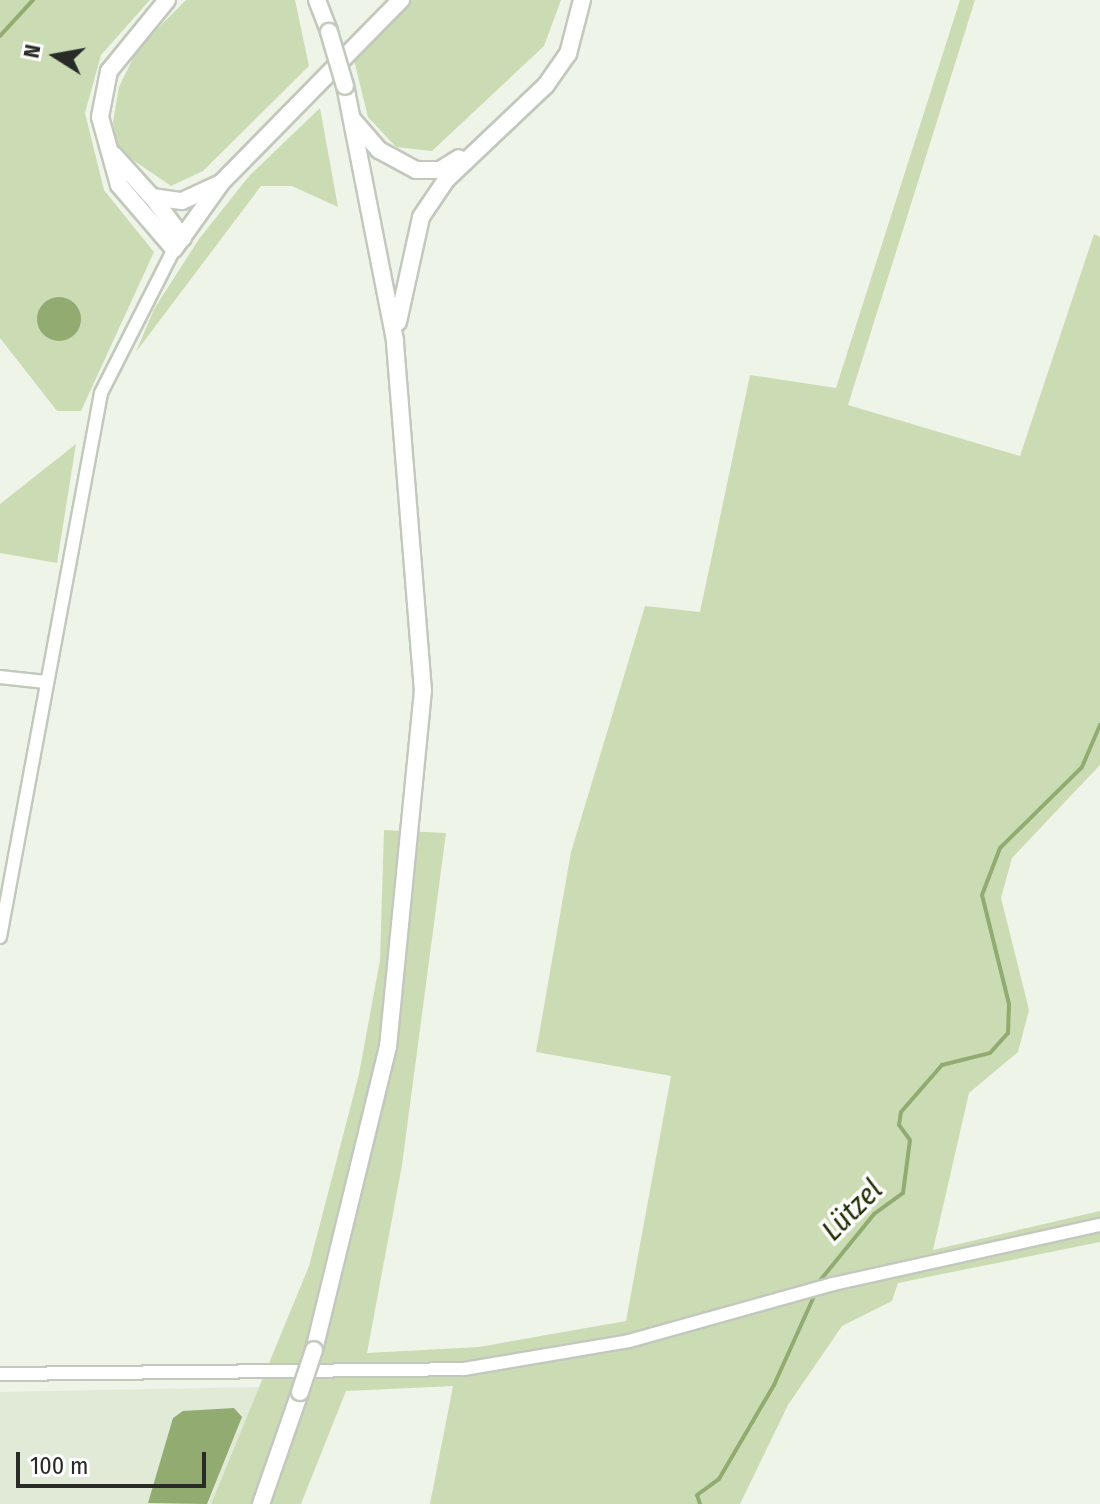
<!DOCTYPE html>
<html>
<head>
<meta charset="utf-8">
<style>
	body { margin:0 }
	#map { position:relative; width:1100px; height:1504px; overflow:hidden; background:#eef4e8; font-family:"Fira Sans Condensed",sans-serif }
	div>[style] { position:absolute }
	.built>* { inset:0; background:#e1ead7 }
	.green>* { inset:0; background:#cbdcb5 }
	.water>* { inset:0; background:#92ab70 }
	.round { border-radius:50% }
	.stream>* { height:4px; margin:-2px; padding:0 2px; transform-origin:2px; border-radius:2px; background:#92ab70 }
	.roads { filter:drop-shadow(2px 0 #c2c8bc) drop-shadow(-2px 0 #c2c8bc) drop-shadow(0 2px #c2c8bc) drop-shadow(0 -2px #c2c8bc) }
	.minor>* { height:12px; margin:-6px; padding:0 6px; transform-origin:6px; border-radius:6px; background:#fff }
	.major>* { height:16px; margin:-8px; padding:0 8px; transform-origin:8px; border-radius:8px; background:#fff }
	.bridges { filter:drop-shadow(2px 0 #c2c8bc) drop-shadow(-2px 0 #c2c8bc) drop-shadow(0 2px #c2c8bc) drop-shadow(0 -2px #c2c8bc) }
	.major-bridge>* { height:16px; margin:-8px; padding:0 8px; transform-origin:8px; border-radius:8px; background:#fff }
	span { translate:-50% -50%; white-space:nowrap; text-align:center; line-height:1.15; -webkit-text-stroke:7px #fff; paint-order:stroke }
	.water-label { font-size:30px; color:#213104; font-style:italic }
	.north { position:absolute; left:16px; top:16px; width:80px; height:80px; -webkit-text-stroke:6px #fff; paint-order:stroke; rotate:281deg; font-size:22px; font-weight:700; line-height:32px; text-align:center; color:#292b26 }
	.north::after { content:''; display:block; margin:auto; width:28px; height:36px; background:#292b26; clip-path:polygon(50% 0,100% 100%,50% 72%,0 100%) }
	.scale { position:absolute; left:16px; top:1452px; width:190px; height:36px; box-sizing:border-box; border:4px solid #292b26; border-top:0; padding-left:10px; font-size:24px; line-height:28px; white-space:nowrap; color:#292b26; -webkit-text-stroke:6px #fff; paint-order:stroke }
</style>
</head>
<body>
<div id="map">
	<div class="built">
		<div style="clip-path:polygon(260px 1387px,211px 1504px,0 1504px,0 1392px)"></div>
	</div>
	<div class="green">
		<div style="clip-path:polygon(0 0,150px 0,101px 55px,85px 113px,104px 190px,154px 252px,81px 411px,57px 411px,0 338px)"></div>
		<div style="clip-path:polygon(186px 0,295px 0,309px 66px,203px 171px,171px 186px,117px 149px,113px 122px,119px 87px,138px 48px)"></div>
		<div style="clip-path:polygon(412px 0,561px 0,544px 46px,432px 151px,396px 147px,368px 117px,353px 56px)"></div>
		<div style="clip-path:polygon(960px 0,975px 0,848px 405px,1020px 456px,1094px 234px,1100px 237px,1100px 765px,1012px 858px,1001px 898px,1029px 1010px,1018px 1052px,969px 1093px,933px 1250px,1100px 1211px,1100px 1242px,898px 1283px,892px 1301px,842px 1326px,788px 1405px,740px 1504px,430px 1504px,453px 1386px,346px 1391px,301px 1504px,211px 1504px,309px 1266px,359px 1074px,380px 960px,384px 830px,446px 833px,402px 1165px,367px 1353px,479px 1347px,626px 1321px,671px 1076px,536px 1052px,571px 852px,645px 606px,700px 612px,750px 375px,836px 388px)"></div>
		<div style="clip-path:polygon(320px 108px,338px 207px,292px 186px,261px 186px,136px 352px,154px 309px,199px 239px,249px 176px)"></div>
		<div style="clip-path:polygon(76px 444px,57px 563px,0 553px,0 504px)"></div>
	</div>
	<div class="water">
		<div class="round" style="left:37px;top:297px;width:44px;height:44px"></div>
		<div style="clip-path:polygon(234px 1408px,242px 1417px,207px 1504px,148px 1503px,173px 1418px,183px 1411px)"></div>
	</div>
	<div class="stream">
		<div style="left:0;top:36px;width:49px;rotate:-47.5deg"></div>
		<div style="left:818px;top:1283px;width:89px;rotate:-50.9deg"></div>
		<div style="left:874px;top:1214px;width:36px;rotate:-36deg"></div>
		<div style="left:903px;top:1193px;width:53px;rotate:-82.5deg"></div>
		<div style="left:910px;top:1140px;width:19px;rotate:-126deg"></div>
		<div style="left:899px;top:1125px;width:13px;rotate:-81deg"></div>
		<div style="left:901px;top:1112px;width:62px;rotate:-48.9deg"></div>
		<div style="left:942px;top:1065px;width:49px;rotate:-14deg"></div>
		<div style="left:990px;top:1053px;width:27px;rotate:-48deg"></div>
		<div style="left:1008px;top:1033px;width:29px;rotate:-88deg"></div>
		<div style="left:1009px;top:1004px;width:112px;rotate:-103.9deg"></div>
		<div style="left:982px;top:895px;width:50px;rotate:-69deg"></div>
		<div style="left:1000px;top:848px;width:115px;rotate:-44.6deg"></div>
		<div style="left:1082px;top:767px;width:46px;rotate:-66.8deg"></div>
		<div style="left:700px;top:1504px;width:9px;rotate:-108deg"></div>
		<div style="left:697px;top:1495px;width:27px;rotate:-36deg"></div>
		<div style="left:719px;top:1479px;width:109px;rotate:-59.7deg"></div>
		<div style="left:774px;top:1385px;width:102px;rotate:-65.7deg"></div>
	</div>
	<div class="roads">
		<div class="minor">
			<div style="left:0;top:677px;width:46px;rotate:6.2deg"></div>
			<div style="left:0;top:937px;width:553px;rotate:-79.48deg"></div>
			<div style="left:101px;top:393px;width:161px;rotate:-63.1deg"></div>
			<div style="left:0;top:1374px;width:464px;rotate:-0.6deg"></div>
			<div style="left:464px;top:1369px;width:167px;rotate:-9.6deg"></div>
			<div style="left:629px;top:1341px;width:212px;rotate:-15.6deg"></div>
			<div style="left:833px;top:1284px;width:273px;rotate:-12.5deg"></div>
		</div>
		<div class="major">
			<div style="left:167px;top:0;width:92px;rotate:129.2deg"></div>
			<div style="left:109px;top:71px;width:47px;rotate:101.1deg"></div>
			<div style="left:100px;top:117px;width:71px;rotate:74.4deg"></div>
			<div style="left:119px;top:185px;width:84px;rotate:49.3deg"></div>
			<div style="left:174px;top:249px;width:81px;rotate:-54.5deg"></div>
			<div style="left:221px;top:183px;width:257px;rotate:-45.5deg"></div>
			<div style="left:317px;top:0;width:34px;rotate:69deg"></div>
			<div style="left:353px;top:120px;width:40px;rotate:49deg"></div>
			<div style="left:379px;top:150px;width:42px;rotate:28.4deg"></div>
			<div style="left:416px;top:170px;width:24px"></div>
			<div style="left:440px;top:170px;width:22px;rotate:-32deg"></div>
			<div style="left:114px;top:155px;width:57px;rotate:47.9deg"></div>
			<div style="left:152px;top:197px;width:30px;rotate:8deg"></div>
			<div style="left:182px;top:201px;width:41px;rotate:-24.7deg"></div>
			<div style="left:153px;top:198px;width:50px;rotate:53.1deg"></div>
			<div style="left:398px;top:322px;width:107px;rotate:-77.6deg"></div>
			<div style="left:421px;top:217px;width:45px;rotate:-56deg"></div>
			<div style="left:446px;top:180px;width:138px;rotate:-43.5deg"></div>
			<div style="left:546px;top:85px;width:38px;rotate:-55deg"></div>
			<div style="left:568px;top:54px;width:56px;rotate:-75.5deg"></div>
			<div style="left:314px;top:1350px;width:312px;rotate:-76.3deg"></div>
			<div style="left:388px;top:1047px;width:358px;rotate:-84.4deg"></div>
			<div style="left:423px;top:691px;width:352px;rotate:-94.6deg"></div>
			<div style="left:395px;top:340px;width:259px;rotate:-101.1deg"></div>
			<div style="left:261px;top:1504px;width:119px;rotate:-70.8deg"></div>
		</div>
	</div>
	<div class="bridges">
		<div class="major-bridge">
			<div style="left:329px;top:32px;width:56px;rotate:73.5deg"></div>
			<div style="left:300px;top:1392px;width:44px;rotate:-71.6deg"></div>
		</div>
	</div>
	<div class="water-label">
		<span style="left:852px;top:1210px;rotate:-45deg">Lützel</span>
	</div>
	<div class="north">N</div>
	<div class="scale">100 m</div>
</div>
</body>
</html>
